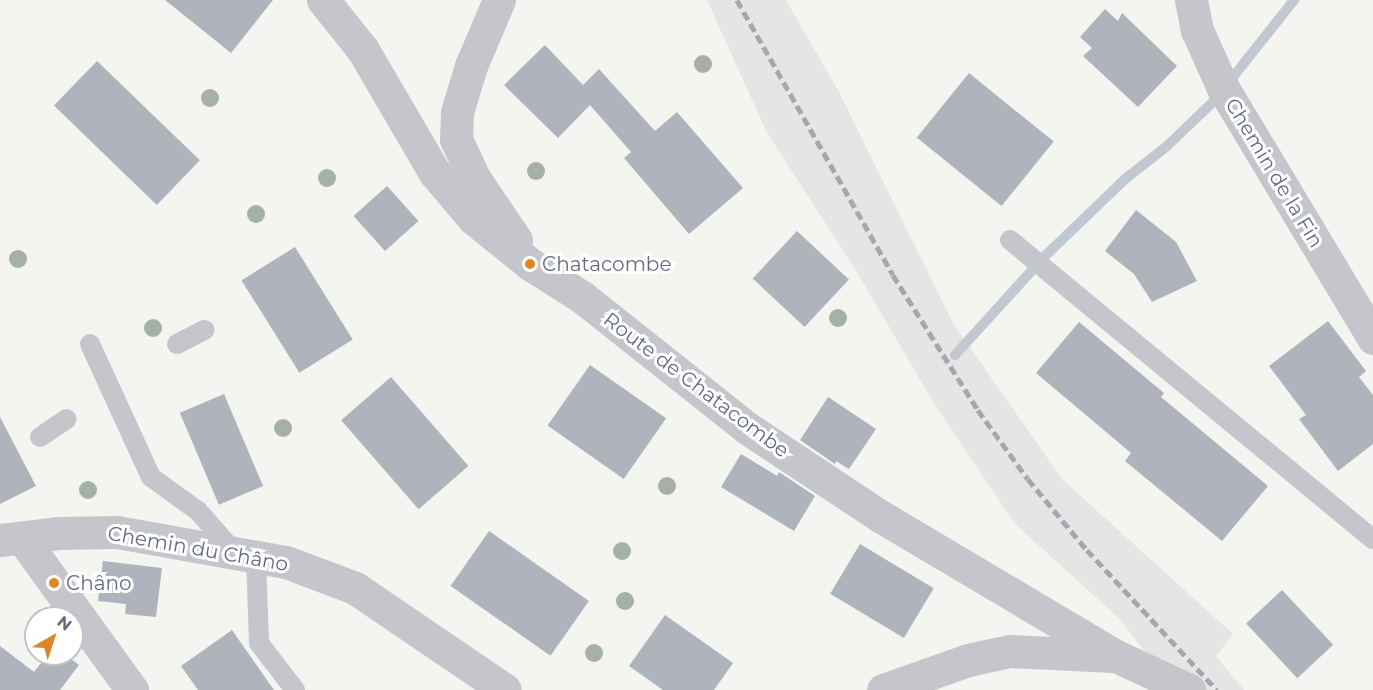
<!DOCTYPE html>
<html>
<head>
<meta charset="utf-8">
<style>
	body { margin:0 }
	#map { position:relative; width:1373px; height:690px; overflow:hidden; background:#f4f5f1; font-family:Montserrat,sans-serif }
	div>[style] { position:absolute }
	.built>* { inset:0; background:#e4e5e4 }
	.stream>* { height:10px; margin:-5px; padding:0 5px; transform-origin:5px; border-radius:5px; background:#c2c8cf }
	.building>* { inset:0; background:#afb3bb; transform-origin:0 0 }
	.service>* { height:20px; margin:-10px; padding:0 10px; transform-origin:10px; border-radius:10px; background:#c5c6cb }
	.minor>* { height:33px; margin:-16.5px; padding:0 16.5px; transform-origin:16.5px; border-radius:16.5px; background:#c5c6cb }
	.rail>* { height:4.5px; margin-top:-2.25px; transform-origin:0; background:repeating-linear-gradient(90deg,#a5a7af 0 9px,transparent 0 13.5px) }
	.trees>* { width:18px; height:18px; margin:-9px; border-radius:50%; background:#a4b1a4 }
	.dots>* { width:16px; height:16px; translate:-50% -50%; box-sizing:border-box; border:3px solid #fff; border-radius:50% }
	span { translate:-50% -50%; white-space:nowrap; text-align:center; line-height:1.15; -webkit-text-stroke:6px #fff; paint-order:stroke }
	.street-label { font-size:20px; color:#646c81 }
	.poi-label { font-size:20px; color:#646c81 }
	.left { translate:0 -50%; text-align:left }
	.north { position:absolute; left:24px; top:606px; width:60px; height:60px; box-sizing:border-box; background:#fff; border:2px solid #c1c4cd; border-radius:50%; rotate:39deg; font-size:16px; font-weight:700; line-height:24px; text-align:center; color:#646c81 }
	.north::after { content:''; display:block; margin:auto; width:21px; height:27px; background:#df8727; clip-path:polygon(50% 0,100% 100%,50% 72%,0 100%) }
</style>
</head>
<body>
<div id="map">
	<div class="built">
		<div style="clip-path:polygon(707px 0,786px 0,838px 90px,954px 325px,1063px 480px,1233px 634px,1216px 656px,1244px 690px,1174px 690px,1120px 619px,1015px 524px,935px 405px,855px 269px,766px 131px)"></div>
	</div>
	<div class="stream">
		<div style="left:955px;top:355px;width:134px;rotate:-47.7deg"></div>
		<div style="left:1045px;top:256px;width:111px;rotate:-43.9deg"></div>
		<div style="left:1125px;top:179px;width:52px;rotate:-38deg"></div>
		<div style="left:1166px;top:147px;width:66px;rotate:-43.8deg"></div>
		<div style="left:1214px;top:101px;width:129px;rotate:-51.6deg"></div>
	</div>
	<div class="building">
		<div style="clip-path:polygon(165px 0,273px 0,231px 53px)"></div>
		<div style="clip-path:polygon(1105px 9px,1118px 21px,1122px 13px,1177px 66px,1138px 107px,1083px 56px,1092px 48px,1080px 37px)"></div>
		<div style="clip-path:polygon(545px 45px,583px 85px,599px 69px,655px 131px,677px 112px,743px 188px,689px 234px,624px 158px,631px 152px,590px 105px,558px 138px,504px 85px)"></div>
		<div style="left:97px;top:61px;width:143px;height:62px;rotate:44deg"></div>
		<div style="left:969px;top:73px;width:109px;height:83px;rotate:39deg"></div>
		<div style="left:387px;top:186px;width:47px;height:45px;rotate:48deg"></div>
		<div style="clip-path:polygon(1136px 210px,1176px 242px,1197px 281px,1152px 302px,1134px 274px,1105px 251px)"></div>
		<div style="left:797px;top:231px;width:71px;height:65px;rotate:43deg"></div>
		<div style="left:295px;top:247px;width:109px;height:63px;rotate:58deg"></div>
		<div style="clip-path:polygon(1328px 321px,1366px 371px,1359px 377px,1373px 395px,1373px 444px,1338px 471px,1299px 419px,1306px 415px,1269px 366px)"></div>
		<div style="clip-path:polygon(1079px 322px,1164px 393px,1161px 397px,1268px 486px,1222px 541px,1125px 461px,1131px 453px,1036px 373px)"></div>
		<div style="left:590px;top:365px;width:93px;height:74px;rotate:35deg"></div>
		<div style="left:391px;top:377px;width:118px;height:66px;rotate:49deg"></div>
		<div style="left:224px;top:394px;width:100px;height:48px;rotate:67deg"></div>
		<div style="clip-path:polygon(828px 397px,876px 429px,849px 469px,836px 461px,835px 464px,800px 440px)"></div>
		<div style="clip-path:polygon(0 417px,36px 486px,0 504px)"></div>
		<div style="clip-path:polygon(741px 454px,777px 476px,779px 472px,815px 496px,794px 531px,721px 487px)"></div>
		<div style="left:489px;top:531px;width:122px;height:67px;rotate:35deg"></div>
		<div style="left:860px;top:544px;width:86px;height:58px;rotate:31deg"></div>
		<div style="clip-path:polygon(103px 561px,162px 568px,156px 617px,125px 614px,126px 604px,98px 601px)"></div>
		<div style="left:1282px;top:590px;width:75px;height:49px;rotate:47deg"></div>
		<div style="clip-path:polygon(665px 615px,733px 663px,714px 690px,663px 690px,629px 666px)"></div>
		<div style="clip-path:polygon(232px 630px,274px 690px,198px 690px,181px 666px)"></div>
		<div style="clip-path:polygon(0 646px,34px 672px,48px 654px,65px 654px,79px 665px,60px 690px,0 690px)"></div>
	</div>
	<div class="service">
		<div style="left:1010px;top:240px;width:470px;rotate:39.5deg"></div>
		<div style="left:90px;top:344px;width:146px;rotate:65.4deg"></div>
		<div style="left:151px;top:477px;width:58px;rotate:35.9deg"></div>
		<div style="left:198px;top:511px;width:56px;rotate:48.6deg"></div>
		<div style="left:177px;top:344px;width:31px;rotate:-27deg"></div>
		<div style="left:40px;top:437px;width:32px;rotate:-34deg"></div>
		<div style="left:256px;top:557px;width:86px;rotate:88deg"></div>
		<div style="left:259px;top:643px;width:59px;rotate:52.5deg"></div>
	</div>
	<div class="minor">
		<div style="left:323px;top:0;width:64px;rotate:51.3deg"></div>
		<div style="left:363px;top:50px;width:143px;rotate:59.7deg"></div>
		<div style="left:435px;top:173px;width:60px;rotate:49.7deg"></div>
		<div style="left:474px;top:219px;width:72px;rotate:38.8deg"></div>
		<div style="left:530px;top:264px;width:62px;rotate:32.4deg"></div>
		<div style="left:582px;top:297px;width:211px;rotate:38.4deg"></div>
		<div style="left:747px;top:428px;width:159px;rotate:33.5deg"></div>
		<div style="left:880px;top:516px;width:274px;rotate:30.7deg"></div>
		<div style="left:1116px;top:656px;width:81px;rotate:25deg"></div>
		<div style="left:499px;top:0;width:72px;rotate:113deg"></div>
		<div style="left:471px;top:66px;width:48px;rotate:106.9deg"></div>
		<div style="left:457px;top:112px;width:27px;rotate:92deg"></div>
		<div style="left:456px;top:139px;width:43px;rotate:65.2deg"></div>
		<div style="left:474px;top:178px;width:75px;rotate:55.9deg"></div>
		<div style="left:1191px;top:0;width:31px;rotate:79deg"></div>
		<div style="left:1197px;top:30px;width:64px;rotate:65.9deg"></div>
		<div style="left:1223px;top:88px;width:292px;rotate:59deg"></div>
		<div style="left:22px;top:538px;width:188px;rotate:54.1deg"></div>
		<div style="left:0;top:540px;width:58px;rotate:-6.9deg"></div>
		<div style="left:58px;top:533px;width:59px;rotate:-1deg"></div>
		<div style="left:117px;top:532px;width:172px;rotate:10.1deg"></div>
		<div style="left:286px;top:562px;width:74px;rotate:20.6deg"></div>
		<div style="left:355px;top:588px;width:181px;rotate:34.2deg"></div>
		<div style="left:883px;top:690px;width:90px;rotate:-19.4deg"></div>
		<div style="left:968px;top:660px;width:43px;rotate:-12.1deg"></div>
		<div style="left:1010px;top:651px;width:102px;rotate:2.8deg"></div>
	</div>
	<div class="rail">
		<div style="left:737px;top:0;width:316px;rotate:60.4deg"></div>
		<div style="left:893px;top:275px;width:160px;rotate:57.8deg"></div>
		<div style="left:978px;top:410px;width:85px;rotate:54.1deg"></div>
		<div style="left:1028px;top:479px;width:92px;rotate:50.3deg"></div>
		<div style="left:1087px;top:550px;width:191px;rotate:47.1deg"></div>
	</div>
	<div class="trees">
		<div style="left:703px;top:64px"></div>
		<div style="left:210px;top:98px"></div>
		<div style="left:536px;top:171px"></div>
		<div style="left:327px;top:178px"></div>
		<div style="left:256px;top:214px"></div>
		<div style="left:18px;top:259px"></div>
		<div style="left:838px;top:318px"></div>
		<div style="left:153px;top:328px"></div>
		<div style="left:283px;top:428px"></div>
		<div style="left:667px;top:486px"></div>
		<div style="left:88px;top:490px"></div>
		<div style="left:622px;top:551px"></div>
		<div style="left:625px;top:601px"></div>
		<div style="left:594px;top:653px"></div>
	</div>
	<div class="dots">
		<div style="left:530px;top:264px;background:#df8727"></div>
		<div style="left:54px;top:583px;background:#df8727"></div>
	</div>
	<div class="street-label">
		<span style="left:1274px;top:173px;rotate:59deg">Chemin de la Fin</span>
		<span style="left:696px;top:385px;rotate:37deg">Route de Chatacombe</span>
		<span style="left:198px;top:549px;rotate:10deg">Chemin du Châno</span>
	</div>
	<div class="poi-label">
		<span class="left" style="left:542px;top:264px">Chatacombe</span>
		<span class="left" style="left:66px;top:583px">Châno</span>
	</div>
	<div class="north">N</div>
</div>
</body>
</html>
